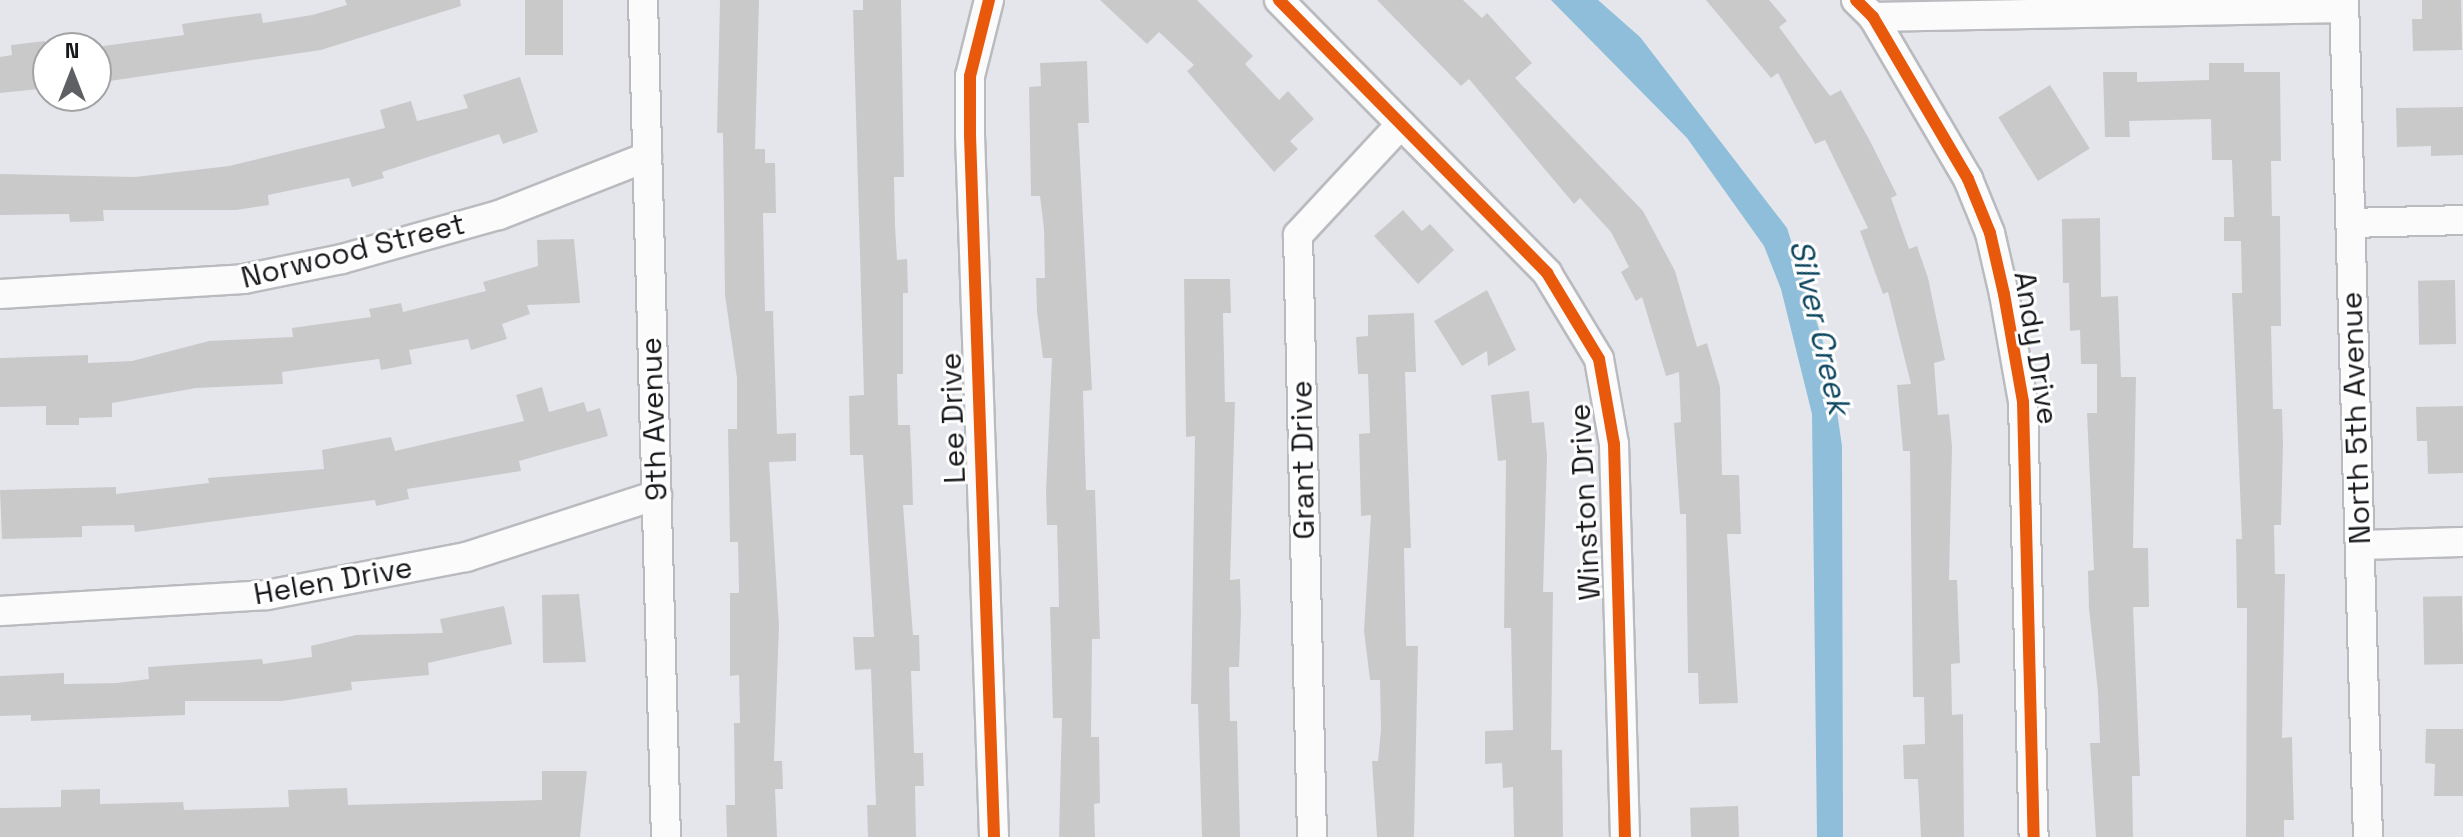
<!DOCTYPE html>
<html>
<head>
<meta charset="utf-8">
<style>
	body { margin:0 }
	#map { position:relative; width:2463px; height:837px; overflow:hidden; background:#e5e6ec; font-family:"Space Grotesk",sans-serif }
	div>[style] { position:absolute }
	.water>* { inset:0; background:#8ebed9 }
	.building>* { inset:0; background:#cac9ca; transform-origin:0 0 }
	.roads { filter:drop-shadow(2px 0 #babbbf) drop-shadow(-2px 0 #babbbf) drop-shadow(0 2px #babbbf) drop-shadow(0 -2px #babbbf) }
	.minor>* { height:28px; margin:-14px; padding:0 14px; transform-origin:14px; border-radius:14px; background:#fbfbfc }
	.cycleway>* { height:12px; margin:-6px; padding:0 6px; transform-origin:6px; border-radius:6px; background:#e8590c }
	span { translate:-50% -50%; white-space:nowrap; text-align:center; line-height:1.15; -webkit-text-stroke:6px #fff; paint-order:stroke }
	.street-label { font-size:30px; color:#17181b }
	.water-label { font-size:32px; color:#0e4660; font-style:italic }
	.north { position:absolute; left:32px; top:32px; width:80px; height:80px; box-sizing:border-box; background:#fff; border:2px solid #a2a3a4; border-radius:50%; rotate:0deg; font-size:22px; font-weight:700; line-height:32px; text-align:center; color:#17181b }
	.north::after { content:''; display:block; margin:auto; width:28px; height:36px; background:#5f6064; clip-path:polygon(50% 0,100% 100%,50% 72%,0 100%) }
</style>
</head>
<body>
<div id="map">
	<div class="water">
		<div style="clip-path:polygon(1551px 0,1598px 0,1640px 37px,1787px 228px,1830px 364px,1842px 446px,1843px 837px,1817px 837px,1812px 414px,1781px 289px,1764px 246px,1687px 138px)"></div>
	</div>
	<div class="building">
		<div style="clip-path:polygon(345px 0,460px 0,461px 6px,321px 50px,96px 83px,96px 47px,184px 35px,182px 24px,216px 19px,261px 13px,263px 23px,312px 15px,347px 5px)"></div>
		<div style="left:525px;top:0;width:38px;height:55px"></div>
		<div style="clip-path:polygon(720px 0,759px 0,755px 149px,765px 149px,765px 163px,775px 163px,776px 213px,763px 213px,765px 311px,773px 311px,777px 434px,796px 433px,796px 461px,769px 462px,779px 626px,774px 761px,782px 761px,783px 789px,775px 789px,777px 837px,727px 837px,726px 805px,735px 805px,734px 723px,740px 723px,739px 675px,730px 676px,730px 593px,739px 593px,738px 542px,730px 542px,728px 429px,737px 429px,737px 378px,725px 295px,723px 133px,717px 133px)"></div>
		<div style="clip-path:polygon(863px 0,901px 0,904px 177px,894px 177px,895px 225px,897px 260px,907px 259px,908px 293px,903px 293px,903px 374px,897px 374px,898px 425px,910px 425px,912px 471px,913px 505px,903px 505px,913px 635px,919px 635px,920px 671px,911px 671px,914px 753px,923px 753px,924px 786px,915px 786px,916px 837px,868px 837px,867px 805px,876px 805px,871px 669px,855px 670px,853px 637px,874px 637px,863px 455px,850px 455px,849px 396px,864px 395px,853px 10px,863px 10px)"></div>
		<div style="clip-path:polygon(1100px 0,1197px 0,1253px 56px,1245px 64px,1279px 100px,1288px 91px,1314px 119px,1290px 141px,1298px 149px,1274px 172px,1187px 71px,1194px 65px,1159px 32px,1147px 44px)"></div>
		<div style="clip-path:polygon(1377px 0,1463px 0,1482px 18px,1487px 13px,1532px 63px,1515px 78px,1643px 211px,1675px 271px,1697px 347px,1707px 343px,1720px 387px,1722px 475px,1739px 475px,1741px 534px,1727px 534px,1738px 703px,1699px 704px,1698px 673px,1688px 673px,1686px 514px,1680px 514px,1674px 423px,1681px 422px,1679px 372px,1666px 376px,1642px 297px,1636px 301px,1621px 272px,1629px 267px,1611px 232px,1580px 198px,1574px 204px,1469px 79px,1461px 86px)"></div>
		<div style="clip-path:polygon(1706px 0,1769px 0,1787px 21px,1779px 27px,1830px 96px,1841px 90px,1869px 139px,1897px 195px,1891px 198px,1909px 249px,1917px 246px,1928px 278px,1945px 360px,1934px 363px,1938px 415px,1949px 414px,1952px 447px,1949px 580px,1957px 580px,1960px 663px,1951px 664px,1952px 715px,1963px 714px,1964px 837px,1921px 837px,1918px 779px,1904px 779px,1903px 745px,1925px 744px,1924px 697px,1913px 697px,1910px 451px,1903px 451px,1897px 385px,1911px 384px,1888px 292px,1883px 294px,1860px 231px,1868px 228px,1825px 140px,1815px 144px,1778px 73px,1771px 78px)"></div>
		<div style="clip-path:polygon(2422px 0,2461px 0,2462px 50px,2413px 51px,2412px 19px,2422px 19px)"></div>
		<div style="clip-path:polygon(45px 41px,48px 88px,0 93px,0 57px,12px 55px,11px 45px)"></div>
		<div style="clip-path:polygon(1087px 61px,1089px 123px,1078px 123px,1092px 390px,1083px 391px,1086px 490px,1095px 490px,1100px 639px,1092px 639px,1091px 737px,1099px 737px,1100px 803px,1094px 804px,1095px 837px,1059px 837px,1062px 718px,1053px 718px,1050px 607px,1059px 607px,1058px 558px,1057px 525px,1047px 525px,1046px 491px,1052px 358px,1043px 358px,1037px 312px,1036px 278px,1045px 278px,1044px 229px,1040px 196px,1031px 196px,1029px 87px,1041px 86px,1040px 63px)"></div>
		<div style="clip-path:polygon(2209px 63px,2244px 63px,2244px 72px,2280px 72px,2281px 161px,2271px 161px,2272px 216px,2280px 216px,2281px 326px,2271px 326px,2273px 409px,2282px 409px,2283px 443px,2281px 525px,2274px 525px,2275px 574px,2285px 574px,2282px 738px,2292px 737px,2293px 786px,2294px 820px,2284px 820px,2284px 837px,2246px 837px,2247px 608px,2237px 608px,2236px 539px,2242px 539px,2232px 293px,2242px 293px,2241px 241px,2224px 241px,2224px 217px,2234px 217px,2232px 160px,2212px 160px,2211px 119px,2129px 121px,2130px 137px,2105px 137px,2103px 72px,2137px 72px,2137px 82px,2209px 80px)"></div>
		<div style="clip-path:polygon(520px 77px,538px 132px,503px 144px,499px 134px,382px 172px,384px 178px,352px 187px,349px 178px,268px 195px,269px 205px,236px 210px,103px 210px,104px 221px,70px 222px,69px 214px,0 215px,0 174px,135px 177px,229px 166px,385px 128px,380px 110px,411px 101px,417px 121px,468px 108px,463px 95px)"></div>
		<div style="left:2050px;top:85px;width:75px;height:61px;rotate:58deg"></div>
		<div style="clip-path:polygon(2463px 107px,2463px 155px,2431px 156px,2431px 146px,2397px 147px,2396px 108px)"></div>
		<div style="clip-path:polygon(1403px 210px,1422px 231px,1430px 224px,1454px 250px,1418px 284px,1374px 236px)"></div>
		<div style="clip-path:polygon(2100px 218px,2101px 297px,2118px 296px,2121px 377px,2136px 377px,2133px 548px,2148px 548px,2149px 607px,2133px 607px,2140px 776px,2132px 776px,2133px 837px,2096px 837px,2090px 743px,2100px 743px,2098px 692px,2089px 608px,2088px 571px,2094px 570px,2087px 413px,2097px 413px,2097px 364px,2081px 364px,2080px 330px,2070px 331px,2069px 283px,2063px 283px,2062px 219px)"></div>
		<div style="clip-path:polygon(574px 239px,580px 303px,527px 305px,530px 314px,502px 324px,507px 339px,471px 350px,468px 339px,409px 350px,412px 364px,381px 370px,379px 359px,282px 372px,283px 384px,196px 388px,112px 403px,112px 417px,79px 418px,79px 425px,46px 425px,46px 406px,0 407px,0 358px,88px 355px,88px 363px,132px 361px,209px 341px,293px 337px,292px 328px,371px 317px,369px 309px,401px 303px,403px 312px,486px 291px,483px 282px,538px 266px,537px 240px)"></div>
		<div style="clip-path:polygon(1184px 279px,1230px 279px,1231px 313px,1223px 313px,1225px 402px,1235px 402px,1230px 580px,1240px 579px,1241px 613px,1239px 667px,1229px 667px,1230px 721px,1237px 721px,1240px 837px,1202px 837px,1198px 704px,1191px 704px,1195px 436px,1186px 437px)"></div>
		<div style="left:2455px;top:280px;width:64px;height:37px;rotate:89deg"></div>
		<div style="clip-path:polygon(1487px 290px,1516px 350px,1488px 366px,1487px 351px,1462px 366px,1434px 321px)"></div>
		<div style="clip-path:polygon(1414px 313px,1416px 372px,1405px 372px,1411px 548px,1404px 548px,1406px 646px,1418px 646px,1414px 837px,1377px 837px,1372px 761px,1378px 761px,1381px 730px,1380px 680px,1370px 680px,1364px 631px,1371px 515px,1361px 516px,1359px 434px,1370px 433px,1368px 374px,1358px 374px,1356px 337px,1368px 336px,1368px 315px)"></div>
		<div style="clip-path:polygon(542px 387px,549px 412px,584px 402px,587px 412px,600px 408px,608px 436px,519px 461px,521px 471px,407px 489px,409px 499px,376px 506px,375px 500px,135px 532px,134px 525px,82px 526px,82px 537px,2px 539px,0 490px,116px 487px,116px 494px,209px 483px,208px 478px,324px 469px,322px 450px,391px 437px,395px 451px,524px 421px,516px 395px)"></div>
		<div style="clip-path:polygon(1529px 391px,1532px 423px,1544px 422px,1547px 456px,1543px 592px,1553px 592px,1551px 750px,1562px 750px,1563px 837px,1514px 837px,1513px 787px,1503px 788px,1502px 763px,1485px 764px,1485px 731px,1513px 730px,1511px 628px,1504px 628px,1506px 460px,1498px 461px,1491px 395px)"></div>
		<div style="clip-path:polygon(2463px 406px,2463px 473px,2428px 474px,2427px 441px,2417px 441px,2416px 407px)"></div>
		<div style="clip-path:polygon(579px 594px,586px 662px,543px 663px,542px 595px)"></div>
		<div style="left:2462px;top:596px;width:68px;height:39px;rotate:89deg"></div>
		<div style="clip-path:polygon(504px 606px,512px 644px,428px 663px,429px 675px,351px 682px,352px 690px,282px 701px,185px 701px,185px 715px,31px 721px,31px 715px,0 716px,0 676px,64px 673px,64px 684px,117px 683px,149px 679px,148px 667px,262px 659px,263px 664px,312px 657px,311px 646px,356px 635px,443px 633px,440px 619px)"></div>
		<div style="clip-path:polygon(2426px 729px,2463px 729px,2463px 796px,2434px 796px,2435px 764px,2425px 763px)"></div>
		<div style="clip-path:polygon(542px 771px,587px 771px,580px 837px,0 837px,0 808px,61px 807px,61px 790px,100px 789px,100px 804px,183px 802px,184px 810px,289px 807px,288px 790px,347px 788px,348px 805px,542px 800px)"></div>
		<div style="left:1738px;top:806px;width:31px;height:48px;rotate:88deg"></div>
	</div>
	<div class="roads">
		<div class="minor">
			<div style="left:643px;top:0;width:837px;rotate:88.43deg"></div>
			<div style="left:989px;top:0;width:78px;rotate:104deg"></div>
			<div style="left:970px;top:76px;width:59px;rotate:90deg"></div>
			<div style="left:970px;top:135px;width:702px;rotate:88.04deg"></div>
			<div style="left:1279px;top:0;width:383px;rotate:45.5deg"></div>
			<div style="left:1547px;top:273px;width:100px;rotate:58.8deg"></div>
			<div style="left:1599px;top:359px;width:86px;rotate:80deg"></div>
			<div style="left:1614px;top:444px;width:393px;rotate:88.4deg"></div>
			<div style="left:1856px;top:0;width:24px;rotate:45deg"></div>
			<div style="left:1873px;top:17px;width:188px;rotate:59.6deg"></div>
			<div style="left:1968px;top:179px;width:58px;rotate:67.8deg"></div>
			<div style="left:1990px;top:233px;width:63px;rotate:77.1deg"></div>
			<div style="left:2004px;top:294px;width:110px;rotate:80deg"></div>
			<div style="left:2023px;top:402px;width:435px;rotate:88.6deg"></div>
			<div style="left:2344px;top:0;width:837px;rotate:88.36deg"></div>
			<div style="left:1873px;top:17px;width:471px;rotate:-1.1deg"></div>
			<div style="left:2350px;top:223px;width:113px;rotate:-1.5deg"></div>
			<div style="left:0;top:294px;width:244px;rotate:-3.5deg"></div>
			<div style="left:244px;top:279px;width:100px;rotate:-11.5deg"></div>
			<div style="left:342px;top:259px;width:163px;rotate:-15.7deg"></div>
			<div style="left:499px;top:215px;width:159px;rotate:-21.4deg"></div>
			<div style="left:2360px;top:545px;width:103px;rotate:-1.7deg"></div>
			<div style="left:0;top:611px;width:267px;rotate:-3.4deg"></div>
			<div style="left:267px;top:595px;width:203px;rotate:-10.8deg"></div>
			<div style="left:466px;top:557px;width:201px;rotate:-18deg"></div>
			<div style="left:1312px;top:837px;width:602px;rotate:-91.33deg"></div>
			<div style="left:1298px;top:235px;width:151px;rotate:-47.1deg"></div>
		</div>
	</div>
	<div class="cycleway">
		<div style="left:989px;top:0;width:78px;rotate:104deg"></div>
		<div style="left:970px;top:76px;width:59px;rotate:90deg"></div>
		<div style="left:970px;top:135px;width:702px;rotate:88.04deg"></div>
		<div style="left:1279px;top:0;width:383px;rotate:45.5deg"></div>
		<div style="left:1547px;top:273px;width:100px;rotate:58.8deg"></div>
		<div style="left:1599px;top:359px;width:86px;rotate:80deg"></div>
		<div style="left:1614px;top:444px;width:393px;rotate:88.4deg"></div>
		<div style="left:1856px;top:0;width:24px;rotate:45deg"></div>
		<div style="left:1873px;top:17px;width:188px;rotate:59.6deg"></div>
		<div style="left:1968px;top:179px;width:58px;rotate:67.8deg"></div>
		<div style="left:1990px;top:233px;width:63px;rotate:77.1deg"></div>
		<div style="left:2004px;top:294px;width:110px;rotate:80deg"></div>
		<div style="left:2023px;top:402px;width:435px;rotate:88.6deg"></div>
	</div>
	<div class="street-label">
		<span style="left:353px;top:251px;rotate:-14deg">Norwood Street</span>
		<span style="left:2036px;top:348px;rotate:81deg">Andy Drive</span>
		<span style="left:953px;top:418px;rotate:-92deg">Lee Drive</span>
		<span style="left:2356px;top:418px;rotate:-92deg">North 5th Avenue</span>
		<span style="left:654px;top:419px;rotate:-92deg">9th Avenue</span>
		<span style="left:1303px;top:460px;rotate:-91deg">Grant Drive</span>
		<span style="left:1585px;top:502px;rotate:-93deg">Winston Drive</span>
		<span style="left:333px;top:581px;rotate:-10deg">Helen Drive</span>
	</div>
	<div class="water-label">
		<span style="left:1820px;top:327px;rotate:77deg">Silver Creek</span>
	</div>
	<div class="north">N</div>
</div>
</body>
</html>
